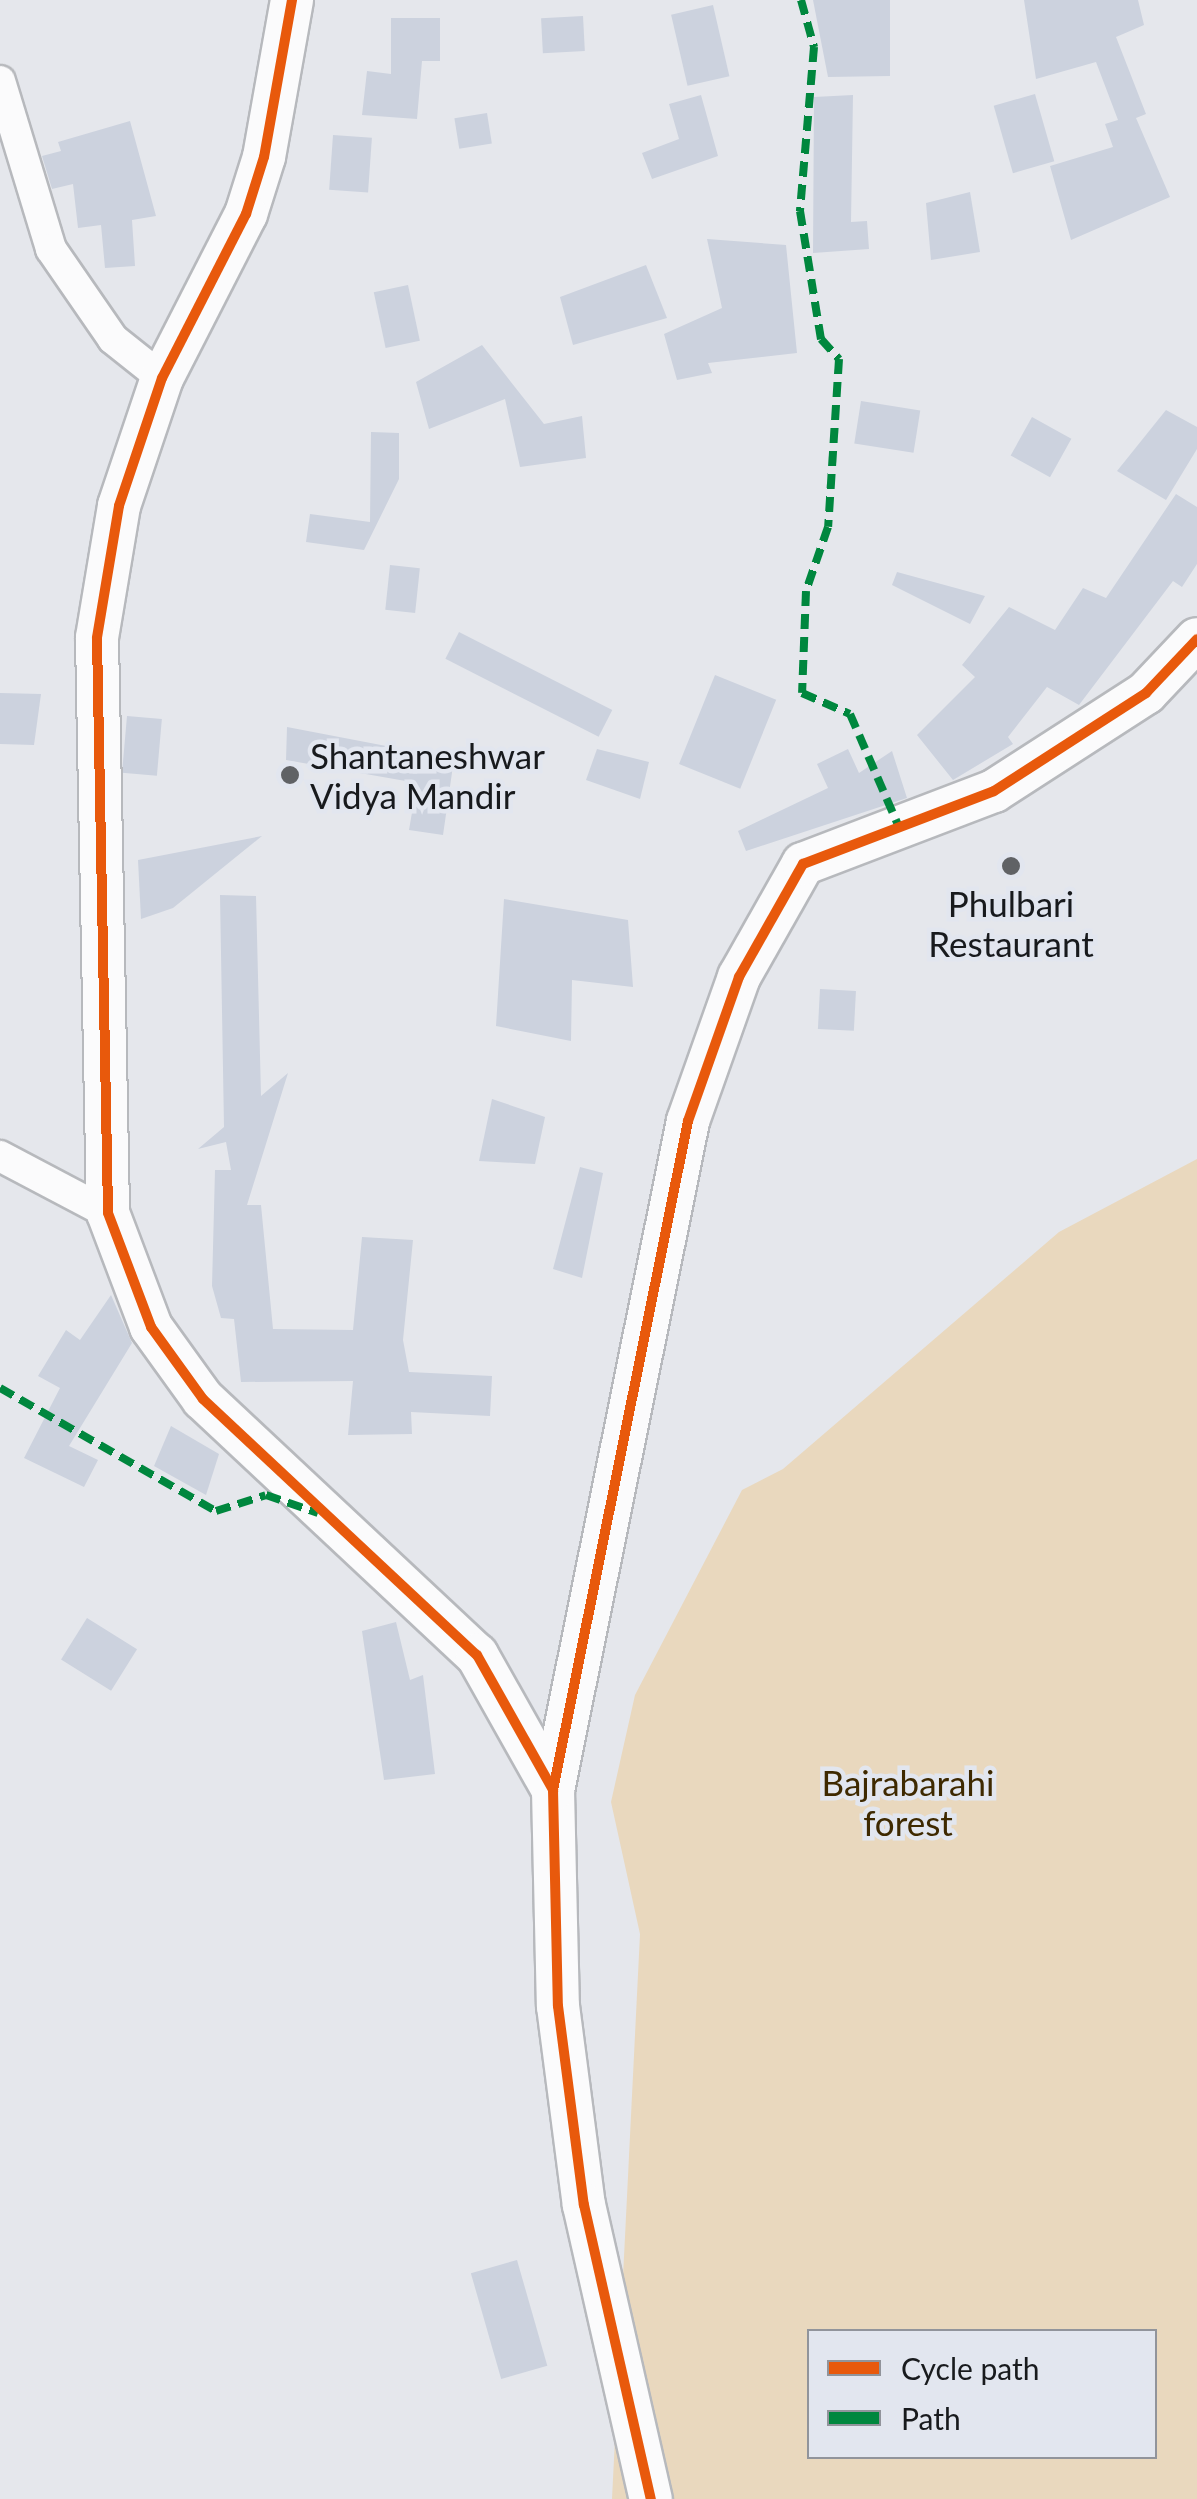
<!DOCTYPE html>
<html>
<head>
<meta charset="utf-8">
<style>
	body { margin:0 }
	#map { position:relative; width:1197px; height:2499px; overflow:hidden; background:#e5e7ec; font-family:Lato,sans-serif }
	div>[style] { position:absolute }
	.green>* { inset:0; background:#e9d8be }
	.building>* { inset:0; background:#ccd2de; transform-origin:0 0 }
	.roads { filter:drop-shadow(2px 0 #b7b9bd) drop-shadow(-2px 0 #b7b9bd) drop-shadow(0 2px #b7b9bd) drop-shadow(0 -2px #b7b9bd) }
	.street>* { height:30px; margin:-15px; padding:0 15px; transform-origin:15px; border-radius:15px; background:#fbfbfc }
	.secondary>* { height:42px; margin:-21px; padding:0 21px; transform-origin:21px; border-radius:21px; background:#fbfbfc }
	.quiet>* { height:8px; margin-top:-4px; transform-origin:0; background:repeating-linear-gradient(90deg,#00873e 0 15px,transparent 0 23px) }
	.cycleway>* { height:10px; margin:-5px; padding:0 5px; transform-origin:5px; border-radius:5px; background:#e8590c }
	.dots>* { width:28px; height:28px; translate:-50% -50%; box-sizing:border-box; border:5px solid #e2e6ef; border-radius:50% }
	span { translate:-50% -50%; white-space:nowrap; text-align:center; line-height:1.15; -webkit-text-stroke:9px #e2e6ef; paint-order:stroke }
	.poi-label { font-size:35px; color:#181a1d }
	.left { translate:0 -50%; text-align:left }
	.park-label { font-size:35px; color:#3e2900 }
	.legend { position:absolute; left:807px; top:2329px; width:350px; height:130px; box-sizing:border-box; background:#e2e6ef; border:2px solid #91949b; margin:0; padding:12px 18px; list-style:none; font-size:30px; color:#181a1d }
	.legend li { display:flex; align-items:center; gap:20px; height:50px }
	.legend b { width:50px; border:2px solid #91949b }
</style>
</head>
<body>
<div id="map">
	<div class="green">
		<div style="clip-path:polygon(evenodd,1197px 1159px,1197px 2499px,612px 2499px,640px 1934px,611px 1802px,635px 1695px,742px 1490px,783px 1469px,1059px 1232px,1197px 1159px,810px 2332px,1154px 2332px,1154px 2456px,810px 2456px,810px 2332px)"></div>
	</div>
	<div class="building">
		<div style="clip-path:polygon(813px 0,890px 0,890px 76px,828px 77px)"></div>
		<div style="clip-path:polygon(1024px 0,1138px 0,1144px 25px,1116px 37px,1146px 114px,1136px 118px,1170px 197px,1071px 240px,1050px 166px,1113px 147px,1105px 124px,1118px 120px,1096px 62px,1036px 79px)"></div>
		<div style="left:713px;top:5px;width:73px;height:43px;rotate:77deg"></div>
		<div style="left:583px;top:16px;width:35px;height:42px;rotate:87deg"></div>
		<div style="clip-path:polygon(391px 18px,440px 18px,440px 61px,422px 61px,417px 119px,362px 115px,367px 71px,391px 74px)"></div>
		<div style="left:1035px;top:94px;width:70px;height:43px;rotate:74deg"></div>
		<div style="clip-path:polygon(701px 95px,718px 156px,652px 179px,642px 153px,679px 139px,669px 104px)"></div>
		<div style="clip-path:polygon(853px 95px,851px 222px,867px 221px,869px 249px,813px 253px,814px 97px)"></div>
		<div style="left:487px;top:113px;width:31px;height:33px;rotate:81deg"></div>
		<div style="clip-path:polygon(130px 121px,156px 216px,132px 220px,135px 266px,105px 268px,101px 225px,78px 228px,73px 184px,52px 189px,42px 156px,61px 151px,58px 142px)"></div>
		<div style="left:333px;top:135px;width:39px;height:55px;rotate:4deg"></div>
		<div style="clip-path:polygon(970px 192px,980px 252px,931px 260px,926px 203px)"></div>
		<div style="clip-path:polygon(707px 239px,786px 245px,797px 353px,708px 363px,712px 373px,677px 380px,664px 334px,722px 308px)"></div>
		<div style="clip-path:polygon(646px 265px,667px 318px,573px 345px,560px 297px)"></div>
		<div style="left:408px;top:285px;width:57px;height:35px;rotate:78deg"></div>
		<div style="clip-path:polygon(482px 345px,544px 424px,582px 416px,586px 458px,520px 467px,505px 399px,429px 429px,416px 382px)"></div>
		<div style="left:861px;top:401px;width:60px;height:43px;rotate:9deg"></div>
		<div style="clip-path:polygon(1166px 410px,1197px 427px,1197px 449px,1166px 500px,1117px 471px)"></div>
		<div style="left:1032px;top:417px;width:45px;height:44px;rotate:29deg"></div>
		<div style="clip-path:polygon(371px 432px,399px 433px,399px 479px,364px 550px,306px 542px,310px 514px,370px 522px)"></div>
		<div style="clip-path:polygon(1176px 494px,1197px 507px,1197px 564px,1182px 587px,1173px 581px,1079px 705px,1047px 687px,1008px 737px,1013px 744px,953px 780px,917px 735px,975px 677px,962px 665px,1009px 607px,1055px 630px,1083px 588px,1106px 598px)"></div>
		<div style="left:390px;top:565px;width:30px;height:45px;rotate:6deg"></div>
		<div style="clip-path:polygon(897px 572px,985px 596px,970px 624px,892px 585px)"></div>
		<div style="left:459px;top:632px;width:172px;height:30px;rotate:27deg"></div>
		<div style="left:715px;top:675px;width:66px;height:96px;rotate:22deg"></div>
		<div style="clip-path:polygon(0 693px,41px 694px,34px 745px,0 744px)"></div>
		<div style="left:127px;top:716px;width:35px;height:57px;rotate:5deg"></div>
		<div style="clip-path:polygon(287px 727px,454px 759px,443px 835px,409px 830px,417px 783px,286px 760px)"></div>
		<div style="clip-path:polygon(597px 749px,649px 762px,640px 799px,586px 780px)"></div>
		<div style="clip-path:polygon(848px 749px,859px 773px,892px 751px,907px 798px,746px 851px,738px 831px,828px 788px,817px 764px)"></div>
		<div style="clip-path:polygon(262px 836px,173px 908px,141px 919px,138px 860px)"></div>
		<div style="clip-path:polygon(220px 895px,256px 896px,261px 1096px,288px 1073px,247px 1205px,261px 1205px,273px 1329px,353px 1330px,362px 1237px,413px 1240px,403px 1340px,409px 1372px,492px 1376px,490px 1416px,411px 1412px,412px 1434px,348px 1435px,353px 1381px,241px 1382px,234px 1319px,221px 1318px,212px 1286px,215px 1170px,231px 1170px,226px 1142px,198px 1149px,224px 1127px)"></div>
		<div style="clip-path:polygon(504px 899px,628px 920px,633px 987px,572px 980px,571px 1041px,496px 1026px)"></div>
		<div style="left:820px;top:989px;width:36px;height:40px;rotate:3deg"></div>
		<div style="clip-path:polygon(492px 1099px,545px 1117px,535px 1164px,479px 1161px)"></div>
		<div style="clip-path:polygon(580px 1167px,603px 1173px,582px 1278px,553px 1269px)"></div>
		<div style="clip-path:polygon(111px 1295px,132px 1343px,69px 1446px,98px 1460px,84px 1487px,24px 1458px,60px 1388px,38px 1376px,66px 1330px,80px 1340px)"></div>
		<div style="clip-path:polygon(171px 1426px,219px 1454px,206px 1495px,154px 1466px)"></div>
		<div style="left:87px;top:1618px;width:59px;height:49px;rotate:32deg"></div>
		<div style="clip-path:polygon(396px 1622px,410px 1680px,423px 1675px,435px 1774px,384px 1780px,362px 1631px)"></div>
		<div style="left:517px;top:2260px;width:110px;height:48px;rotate:74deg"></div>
	</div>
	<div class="roads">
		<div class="street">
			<div style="left:0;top:81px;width:176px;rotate:73.1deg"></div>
			<div style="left:51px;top:249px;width:109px;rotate:55.4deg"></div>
			<div style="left:113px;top:339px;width:63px;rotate:38.5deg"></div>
			<div style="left:0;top:1156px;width:122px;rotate:27.8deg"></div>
		</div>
		<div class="secondary">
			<div style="left:292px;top:0;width:159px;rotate:100.1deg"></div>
			<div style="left:264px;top:157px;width:60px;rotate:107.5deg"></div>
			<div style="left:246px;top:214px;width:184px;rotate:117.1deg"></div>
			<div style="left:162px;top:378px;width:135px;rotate:108.6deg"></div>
			<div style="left:119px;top:506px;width:134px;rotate:99.5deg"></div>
			<div style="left:97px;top:638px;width:575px;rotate:88.9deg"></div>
			<div style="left:108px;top:1213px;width:122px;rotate:69.3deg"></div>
			<div style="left:151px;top:1327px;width:89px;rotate:54.2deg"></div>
			<div style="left:203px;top:1399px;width:375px;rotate:43.1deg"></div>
			<div style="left:477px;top:1655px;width:155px;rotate:60.6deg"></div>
			<div style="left:553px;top:1790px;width:216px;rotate:88.7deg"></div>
			<div style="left:558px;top:2006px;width:201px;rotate:82.6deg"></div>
			<div style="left:584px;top:2205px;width:302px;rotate:77.2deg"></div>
			<div style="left:553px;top:1790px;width:682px;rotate:-78.59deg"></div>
			<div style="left:688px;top:1121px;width:153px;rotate:-70.5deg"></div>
			<div style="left:739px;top:977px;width:130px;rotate:-60.5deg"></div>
			<div style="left:803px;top:864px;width:204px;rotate:-20.9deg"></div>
			<div style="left:994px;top:791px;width:181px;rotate:-32.8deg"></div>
			<div style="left:1146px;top:693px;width:74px;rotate:-46.6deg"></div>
		</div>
	</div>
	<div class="quiet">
		<div style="left:801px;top:0;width:49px;rotate:74.5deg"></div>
		<div style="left:814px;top:47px;width:165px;rotate:94.9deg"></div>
		<div style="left:800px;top:211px;width:130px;rotate:80.7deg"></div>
		<div style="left:821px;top:339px;width:27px;rotate:48deg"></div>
		<div style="left:839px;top:359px;width:168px;rotate:93.7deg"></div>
		<div style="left:828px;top:527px;width:68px;rotate:109deg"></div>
		<div style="left:806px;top:591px;width:102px;rotate:92.2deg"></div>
		<div style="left:802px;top:693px;width:52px;rotate:23.6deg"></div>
		<div style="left:850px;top:714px;width:123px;rotate:66.6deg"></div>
		<div style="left:0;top:1388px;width:249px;rotate:29.7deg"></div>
		<div style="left:216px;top:1511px;width:52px;rotate:-17.7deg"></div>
		<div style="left:266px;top:1495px;width:55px;rotate:19.1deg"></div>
	</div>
	<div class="cycleway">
		<div style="left:292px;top:0;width:159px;rotate:100.1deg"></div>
		<div style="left:264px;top:157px;width:60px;rotate:107.5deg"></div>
		<div style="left:246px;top:214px;width:184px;rotate:117.1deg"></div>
		<div style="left:162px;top:378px;width:135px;rotate:108.6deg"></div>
		<div style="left:119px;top:506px;width:134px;rotate:99.5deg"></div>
		<div style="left:97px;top:638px;width:575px;rotate:88.9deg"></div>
		<div style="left:108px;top:1213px;width:122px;rotate:69.3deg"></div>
		<div style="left:151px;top:1327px;width:89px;rotate:54.2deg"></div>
		<div style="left:203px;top:1399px;width:375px;rotate:43.1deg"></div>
		<div style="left:477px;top:1655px;width:155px;rotate:60.6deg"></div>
		<div style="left:553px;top:1790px;width:216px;rotate:88.7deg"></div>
		<div style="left:558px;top:2006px;width:201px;rotate:82.6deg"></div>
		<div style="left:584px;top:2205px;width:302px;rotate:77.2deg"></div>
		<div style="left:553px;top:1790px;width:682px;rotate:-78.59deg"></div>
		<div style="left:688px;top:1121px;width:153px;rotate:-70.5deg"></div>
		<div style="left:739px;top:977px;width:130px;rotate:-60.5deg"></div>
		<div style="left:803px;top:864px;width:204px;rotate:-20.9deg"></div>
		<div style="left:994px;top:791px;width:181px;rotate:-32.8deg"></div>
		<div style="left:1146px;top:693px;width:74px;rotate:-46.6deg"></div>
	</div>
	<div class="dots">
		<div style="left:290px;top:775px;background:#606265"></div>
		<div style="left:1011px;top:866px;background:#606265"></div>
	</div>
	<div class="poi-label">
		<span class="left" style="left:310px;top:775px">Shantaneshwar<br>Vidya Mandir</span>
		<span style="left:1011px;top:923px">Phulbari<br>Restaurant</span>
	</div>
	<div class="park-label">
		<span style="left:908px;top:1802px">Bajrabarahi<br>forest</span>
	</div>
	<ul class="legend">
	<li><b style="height:12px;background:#e8590c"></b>Cycle path</li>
	<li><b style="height:12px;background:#00873e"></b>Path</li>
	</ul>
</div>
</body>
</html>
